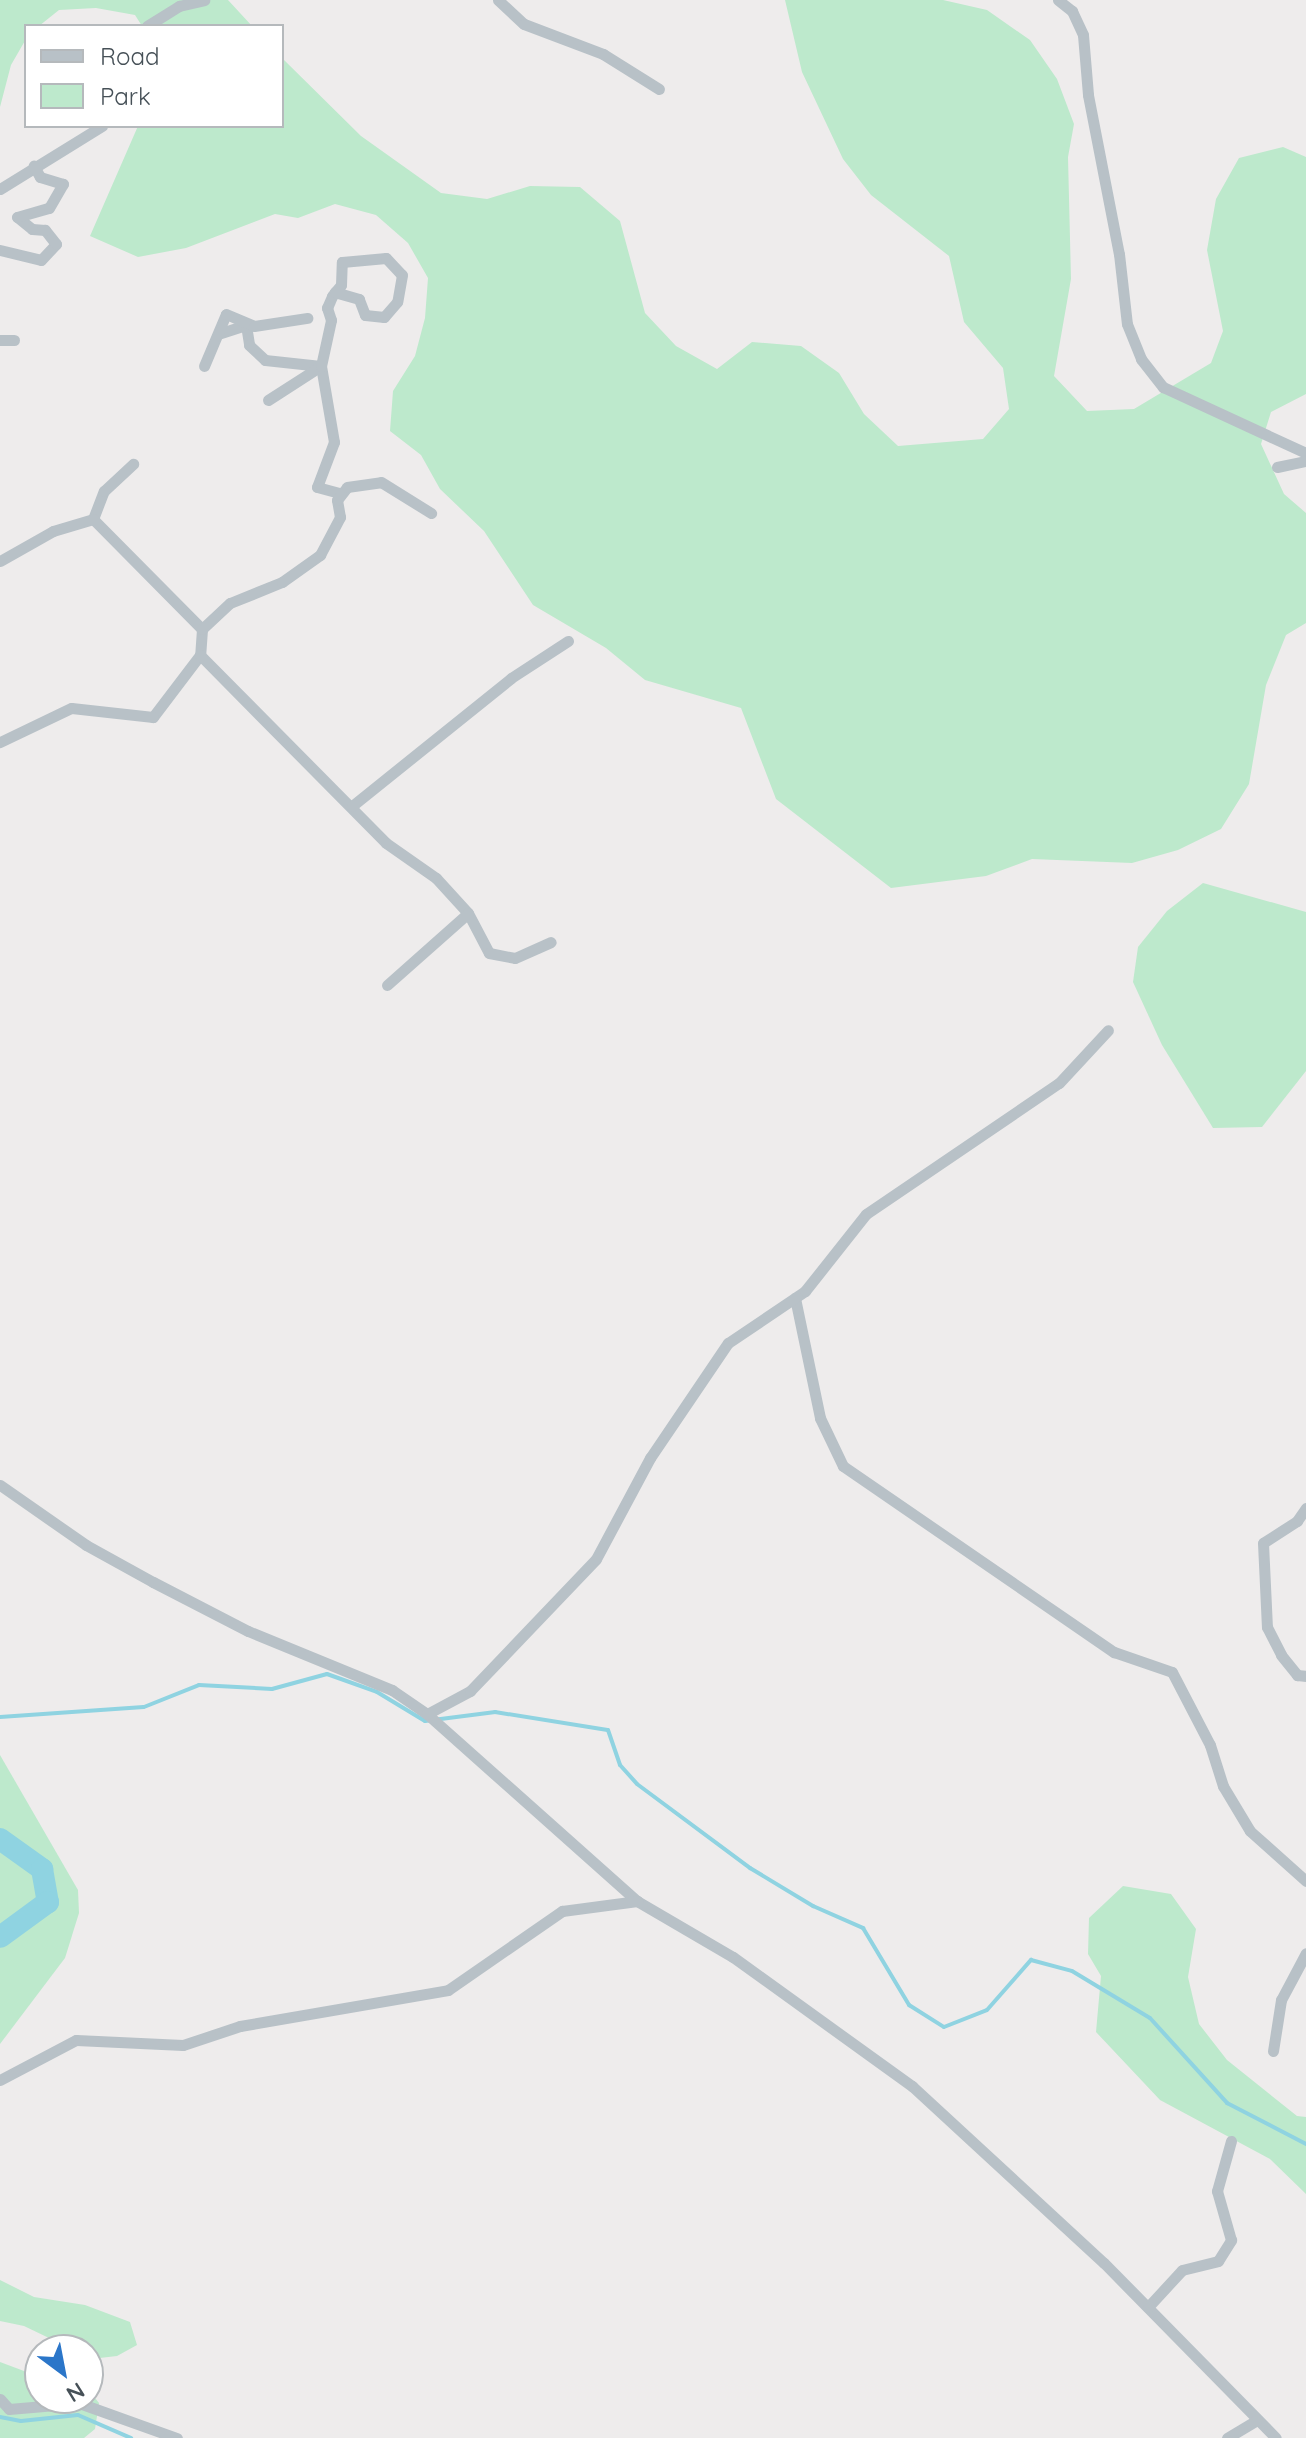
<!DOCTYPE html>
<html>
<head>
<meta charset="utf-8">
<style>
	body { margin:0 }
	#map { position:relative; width:1306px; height:2438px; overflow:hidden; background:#eeecec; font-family:Quicksand,sans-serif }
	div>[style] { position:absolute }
	.green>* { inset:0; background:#bde9cc }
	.stream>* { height:4px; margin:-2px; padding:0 2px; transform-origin:2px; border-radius:2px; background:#8fd3e1 }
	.river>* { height:22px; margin:-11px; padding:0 11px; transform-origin:11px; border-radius:11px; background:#8fd3e1 }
	.minor>* { height:11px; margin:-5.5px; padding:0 5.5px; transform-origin:5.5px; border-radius:5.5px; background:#b8c1c7 }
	span { translate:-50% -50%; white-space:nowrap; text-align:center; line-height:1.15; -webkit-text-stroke:8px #fff; paint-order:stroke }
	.legend { position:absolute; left:24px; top:24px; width:260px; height:104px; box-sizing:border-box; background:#fff; border:2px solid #b5b9bc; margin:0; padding:10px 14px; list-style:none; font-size:24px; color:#465057 }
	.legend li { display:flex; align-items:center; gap:16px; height:40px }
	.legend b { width:40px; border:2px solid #b5b9bc }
	.north { position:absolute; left:24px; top:2334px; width:80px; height:80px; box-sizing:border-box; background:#fff; border:2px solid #b5b9bc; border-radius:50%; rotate:148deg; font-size:22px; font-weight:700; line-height:32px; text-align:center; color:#465057 }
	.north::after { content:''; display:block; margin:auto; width:28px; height:36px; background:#2b76c9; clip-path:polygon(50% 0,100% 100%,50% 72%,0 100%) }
</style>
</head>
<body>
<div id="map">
	<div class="green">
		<div style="clip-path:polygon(0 0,228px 0,252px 26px,142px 26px,135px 15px,96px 8px,59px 10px,39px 26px,26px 26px,26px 39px,11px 65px,0 107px)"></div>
		<div style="clip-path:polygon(785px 0,943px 0,987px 10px,1030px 40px,1057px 79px,1074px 124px,1068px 157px,1071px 279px,1054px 376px,1087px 411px,1134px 409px,1211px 363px,1223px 331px,1207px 250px,1216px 199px,1239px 158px,1283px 147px,1306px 157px,1306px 394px,1271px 412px,1261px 444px,1284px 494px,1306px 513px,1306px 623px,1286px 635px,1266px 685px,1249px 784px,1221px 829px,1178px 850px,1132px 863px,1032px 859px,986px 876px,891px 888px,776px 799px,741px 708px,645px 680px,606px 648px,533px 605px,484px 531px,440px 489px,421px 455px,390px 431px,393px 391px,415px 356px,425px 318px,428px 278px,408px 243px,376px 215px,335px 204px,298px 218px,275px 214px,186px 248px,138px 257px,90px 236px,138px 126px,282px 126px,282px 58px,361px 136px,441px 193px,487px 199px,530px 186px,580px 187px,620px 221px,645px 313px,676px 346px,717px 369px,752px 342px,801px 346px,839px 373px,864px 414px,898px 446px,983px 439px,1009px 409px,1003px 368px,964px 322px,949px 256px,871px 195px,843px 159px,802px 72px)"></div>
		<div style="clip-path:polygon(1203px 883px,1306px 912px,1306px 1071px,1262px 1127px,1213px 1128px,1162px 1045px,1133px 982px,1138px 947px,1167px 911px)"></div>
		<div style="clip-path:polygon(0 1755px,78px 1890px,79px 1913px,65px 1958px,0 2044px)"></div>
		<div style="clip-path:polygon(1123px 1886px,1171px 1894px,1196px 1929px,1188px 1977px,1199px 2024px,1227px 2060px,1297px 2116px,1306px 2117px,1306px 2194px,1270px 2159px,1160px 2100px,1096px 2032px,1101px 1976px,1088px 1954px,1089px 1918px)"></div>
		<div style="clip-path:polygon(0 2280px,34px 2297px,85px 2305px,130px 2322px,137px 2345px,117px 2356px,91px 2359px,88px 2350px,74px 2350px,24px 2326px,0 2321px)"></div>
		<div style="clip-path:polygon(0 2362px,40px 2377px,40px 2398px,88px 2398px,91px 2393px,99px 2403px,95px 2429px,84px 2438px,0 2438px)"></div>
	</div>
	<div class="stream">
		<div style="left:0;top:1717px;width:144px;rotate:-4deg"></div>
		<div style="left:144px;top:1707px;width:59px;rotate:-21.8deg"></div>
		<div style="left:199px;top:1685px;width:73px;rotate:3.1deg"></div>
		<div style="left:272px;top:1689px;width:57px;rotate:-15.3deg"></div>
		<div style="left:327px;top:1674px;width:53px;rotate:19.8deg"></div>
		<div style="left:377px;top:1692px;width:56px;rotate:31.1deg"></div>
		<div style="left:425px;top:1721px;width:71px;rotate:-7.3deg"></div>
		<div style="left:495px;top:1712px;width:114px;rotate:9.1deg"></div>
		<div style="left:608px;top:1730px;width:37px;rotate:71deg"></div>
		<div style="left:620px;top:1765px;width:25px;rotate:48deg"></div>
		<div style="left:637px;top:1784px;width:141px;rotate:36.6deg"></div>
		<div style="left:750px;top:1868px;width:74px;rotate:31.1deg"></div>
		<div style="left:813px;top:1906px;width:55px;rotate:23.7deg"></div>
		<div style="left:863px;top:1928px;width:90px;rotate:59.1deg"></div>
		<div style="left:909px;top:2005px;width:41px;rotate:32.2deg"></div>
		<div style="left:944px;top:2027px;width:46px;rotate:-21.6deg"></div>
		<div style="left:987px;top:2010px;width:67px;rotate:-48.7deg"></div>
		<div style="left:1031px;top:1960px;width:42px;rotate:15deg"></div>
		<div style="left:1072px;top:1971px;width:91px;rotate:31.1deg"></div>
		<div style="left:1150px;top:2018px;width:115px;rotate:47.8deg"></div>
		<div style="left:1227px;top:2103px;width:89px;rotate:27.4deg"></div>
		<div style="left:0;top:2417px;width:21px;rotate:11deg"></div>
		<div style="left:21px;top:2421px;width:57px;rotate:-6deg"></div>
		<div style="left:78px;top:2415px;width:58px;rotate:23.5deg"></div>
	</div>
	<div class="river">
		<div style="left:0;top:1839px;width:52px;rotate:35.5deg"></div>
		<div style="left:42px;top:1869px;width:34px;rotate:80deg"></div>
		<div style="left:48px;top:1902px;width:59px;rotate:143.9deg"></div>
	</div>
	<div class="minor">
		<div style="left:498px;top:0;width:35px;rotate:43deg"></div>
		<div style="left:524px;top:24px;width:85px;rotate:20.8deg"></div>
		<div style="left:603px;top:54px;width:66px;rotate:32deg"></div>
		<div style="left:1058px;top:0;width:18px;rotate:38deg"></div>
		<div style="left:1072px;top:11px;width:26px;rotate:65deg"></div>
		<div style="left:1083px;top:35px;width:60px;rotate:85.2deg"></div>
		<div style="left:1088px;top:95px;width:162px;rotate:79deg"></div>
		<div style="left:1119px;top:254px;width:70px;rotate:83.5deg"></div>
		<div style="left:1127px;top:324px;width:38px;rotate:68deg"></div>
		<div style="left:1141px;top:359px;width:36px;rotate:52deg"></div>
		<div style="left:1163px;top:387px;width:157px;rotate:24.8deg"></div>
		<div style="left:147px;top:26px;width:38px;rotate:-32deg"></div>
		<div style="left:179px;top:6px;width:26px;rotate:-13deg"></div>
		<div style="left:0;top:189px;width:120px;rotate:-31.7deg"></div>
		<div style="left:0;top:250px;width:42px;rotate:13.7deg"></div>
		<div style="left:41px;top:260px;width:22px;rotate:-47deg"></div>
		<div style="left:56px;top:244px;width:18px;rotate:-128deg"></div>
		<div style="left:45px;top:230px;width:13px;rotate:-176deg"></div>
		<div style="left:32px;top:229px;width:19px;rotate:-141deg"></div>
		<div style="left:17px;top:217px;width:33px;rotate:-16deg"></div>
		<div style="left:49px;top:208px;width:28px;rotate:-60deg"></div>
		<div style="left:63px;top:184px;width:24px;rotate:-163deg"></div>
		<div style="left:40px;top:177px;width:13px;rotate:-119deg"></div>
		<div style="left:221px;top:333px;width:26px;rotate:-18deg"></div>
		<div style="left:246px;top:325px;width:20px;rotate:81deg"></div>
		<div style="left:249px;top:345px;width:22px;rotate:43deg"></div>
		<div style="left:265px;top:360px;width:56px;rotate:6.1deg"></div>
		<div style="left:321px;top:366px;width:77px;rotate:80.3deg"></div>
		<div style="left:334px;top:442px;width:48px;rotate:110.7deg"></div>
		<div style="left:317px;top:487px;width:24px;rotate:15deg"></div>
		<div style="left:0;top:340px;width:14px"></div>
		<div style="left:204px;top:366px;width:56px;rotate:-67.1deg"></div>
		<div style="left:226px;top:314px;width:30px;rotate:23deg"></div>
		<div style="left:254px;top:326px;width:54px;rotate:-8.6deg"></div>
		<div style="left:268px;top:400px;width:63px;rotate:-32.7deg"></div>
		<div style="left:321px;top:366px;width:47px;rotate:-77.7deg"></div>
		<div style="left:331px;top:320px;width:13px;rotate:-108deg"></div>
		<div style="left:327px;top:308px;width:13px;rotate:-67deg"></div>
		<div style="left:332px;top:296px;width:5px;rotate:-53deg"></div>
		<div style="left:335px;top:292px;width:9px;rotate:-49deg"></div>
		<div style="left:341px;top:285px;width:23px;rotate:-88deg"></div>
		<div style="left:342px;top:262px;width:44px;rotate:-5.2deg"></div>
		<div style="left:386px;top:258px;width:23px;rotate:47deg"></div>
		<div style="left:402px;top:275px;width:27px;rotate:100deg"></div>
		<div style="left:397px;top:302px;width:20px;rotate:131deg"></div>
		<div style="left:384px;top:317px;width:19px;rotate:-174deg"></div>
		<div style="left:365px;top:315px;width:17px;rotate:-111deg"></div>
		<div style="left:359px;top:299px;width:25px;rotate:-164deg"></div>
		<div style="left:1277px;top:467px;width:30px;rotate:-12deg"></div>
		<div style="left:93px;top:519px;width:30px;rotate:-69deg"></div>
		<div style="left:104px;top:491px;width:40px;rotate:-43deg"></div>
		<div style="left:0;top:561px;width:61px;rotate:-29.5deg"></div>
		<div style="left:53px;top:531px;width:42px;rotate:-16.7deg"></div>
		<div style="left:93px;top:519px;width:155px;rotate:45.3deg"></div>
		<div style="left:202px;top:629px;width:26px;rotate:94deg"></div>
		<div style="left:200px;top:655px;width:78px;rotate:127.2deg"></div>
		<div style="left:153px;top:717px;width:82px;rotate:-173.7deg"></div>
		<div style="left:71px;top:708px;width:79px;rotate:154.4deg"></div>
		<div style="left:202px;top:629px;width:38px;rotate:-43deg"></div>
		<div style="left:230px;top:603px;width:56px;rotate:-22deg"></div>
		<div style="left:282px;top:582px;width:47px;rotate:-35.4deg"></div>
		<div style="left:320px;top:555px;width:43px;rotate:-62.2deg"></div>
		<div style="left:340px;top:517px;width:17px;rotate:-100deg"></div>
		<div style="left:337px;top:500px;width:16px;rotate:-52deg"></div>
		<div style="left:347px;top:487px;width:34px;rotate:-8deg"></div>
		<div style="left:381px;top:482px;width:59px;rotate:31.8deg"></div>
		<div style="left:200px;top:655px;width:264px;rotate:45.3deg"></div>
		<div style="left:386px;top:843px;width:61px;rotate:35deg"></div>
		<div style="left:436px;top:878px;width:47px;rotate:47.6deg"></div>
		<div style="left:468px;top:913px;width:45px;rotate:62.3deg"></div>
		<div style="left:489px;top:953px;width:26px;rotate:11deg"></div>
		<div style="left:515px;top:958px;width:39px;rotate:-24deg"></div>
		<div style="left:352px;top:806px;width:204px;rotate:-38.8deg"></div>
		<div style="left:511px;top:678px;width:68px;rotate:-33deg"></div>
		<div style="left:387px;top:985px;width:108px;rotate:-41.6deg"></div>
		<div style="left:795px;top:1298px;width:123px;rotate:78.2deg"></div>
		<div style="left:820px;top:1418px;width:53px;rotate:64.4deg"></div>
		<div style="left:843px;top:1466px;width:329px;rotate:34.5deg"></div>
		<div style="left:1114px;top:1652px;width:61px;rotate:19deg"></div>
		<div style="left:1172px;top:1672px;width:82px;rotate:62.5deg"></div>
		<div style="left:1210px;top:1745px;width:43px;rotate:72.4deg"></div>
		<div style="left:1223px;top:1786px;width:52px;rotate:59deg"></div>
		<div style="left:1250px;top:1831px;width:75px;rotate:41.8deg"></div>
		<div style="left:0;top:1485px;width:105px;rotate:34.9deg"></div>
		<div style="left:86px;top:1545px;width:77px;rotate:28.9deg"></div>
		<div style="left:153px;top:1582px;width:107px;rotate:27.3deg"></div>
		<div style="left:248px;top:1631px;width:156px;rotate:22.3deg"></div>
		<div style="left:392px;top:1690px;width:42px;rotate:34.4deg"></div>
		<div style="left:427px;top:1714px;width:281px;rotate:41.7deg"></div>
		<div style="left:637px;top:1901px;width:111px;rotate:30.3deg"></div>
		<div style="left:733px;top:1957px;width:221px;rotate:35.8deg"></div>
		<div style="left:912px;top:2086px;width:261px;rotate:42.7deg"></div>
		<div style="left:1104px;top:2263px;width:245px;rotate:45.5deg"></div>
		<div style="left:1306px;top:1508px;width:16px;rotate:125deg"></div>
		<div style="left:1297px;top:1521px;width:40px;rotate:147.1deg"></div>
		<div style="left:1263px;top:1543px;width:84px;rotate:87.3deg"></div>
		<div style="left:1267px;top:1627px;width:31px;rotate:63deg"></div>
		<div style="left:1281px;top:1655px;width:26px;rotate:51deg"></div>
		<div style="left:1297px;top:1675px;width:9px;rotate:6deg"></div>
		<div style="left:427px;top:1714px;width:49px;rotate:-28.1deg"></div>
		<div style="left:470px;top:1691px;width:182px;rotate:-46.3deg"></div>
		<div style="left:596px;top:1559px;width:115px;rotate:-61.9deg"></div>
		<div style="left:650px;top:1458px;width:139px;rotate:-55.9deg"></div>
		<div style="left:728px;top:1343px;width:93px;rotate:-34deg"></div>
		<div style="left:805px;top:1291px;width:98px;rotate:-51.6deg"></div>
		<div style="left:866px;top:1214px;width:233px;rotate:-34.2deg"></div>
		<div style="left:1059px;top:1083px;width:72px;rotate:-47.2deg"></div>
		<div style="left:1273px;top:2051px;width:52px;rotate:-81.1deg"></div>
		<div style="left:1281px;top:2000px;width:53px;rotate:-62deg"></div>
		<div style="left:0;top:2080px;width:86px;rotate:-27.8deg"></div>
		<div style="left:76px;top:2040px;width:107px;rotate:2.7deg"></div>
		<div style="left:183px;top:2045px;width:60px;rotate:-18.4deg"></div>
		<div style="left:240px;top:2026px;width:211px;rotate:-9.8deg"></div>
		<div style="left:448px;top:1990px;width:139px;rotate:-34.7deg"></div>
		<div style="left:562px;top:1911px;width:76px;rotate:-7.6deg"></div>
		<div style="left:1148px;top:2307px;width:50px;rotate:-47.4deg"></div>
		<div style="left:1182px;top:2270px;width:37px;rotate:-14deg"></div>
		<div style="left:1218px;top:2261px;width:25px;rotate:-58deg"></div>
		<div style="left:1231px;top:2240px;width:51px;rotate:-105.9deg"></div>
		<div style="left:1217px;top:2191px;width:52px;rotate:-74.4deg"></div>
		<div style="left:0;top:2399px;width:13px;rotate:48deg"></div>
		<div style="left:9px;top:2409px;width:70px;rotate:-4.9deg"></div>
		<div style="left:79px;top:2403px;width:104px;rotate:19.7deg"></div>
		<div style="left:1227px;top:2438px;width:35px;rotate:-31deg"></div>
	</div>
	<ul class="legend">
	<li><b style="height:10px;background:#b8c1c7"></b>Road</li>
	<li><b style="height:22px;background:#bde9cc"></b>Park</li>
	</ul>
	<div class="north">N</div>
</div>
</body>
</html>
